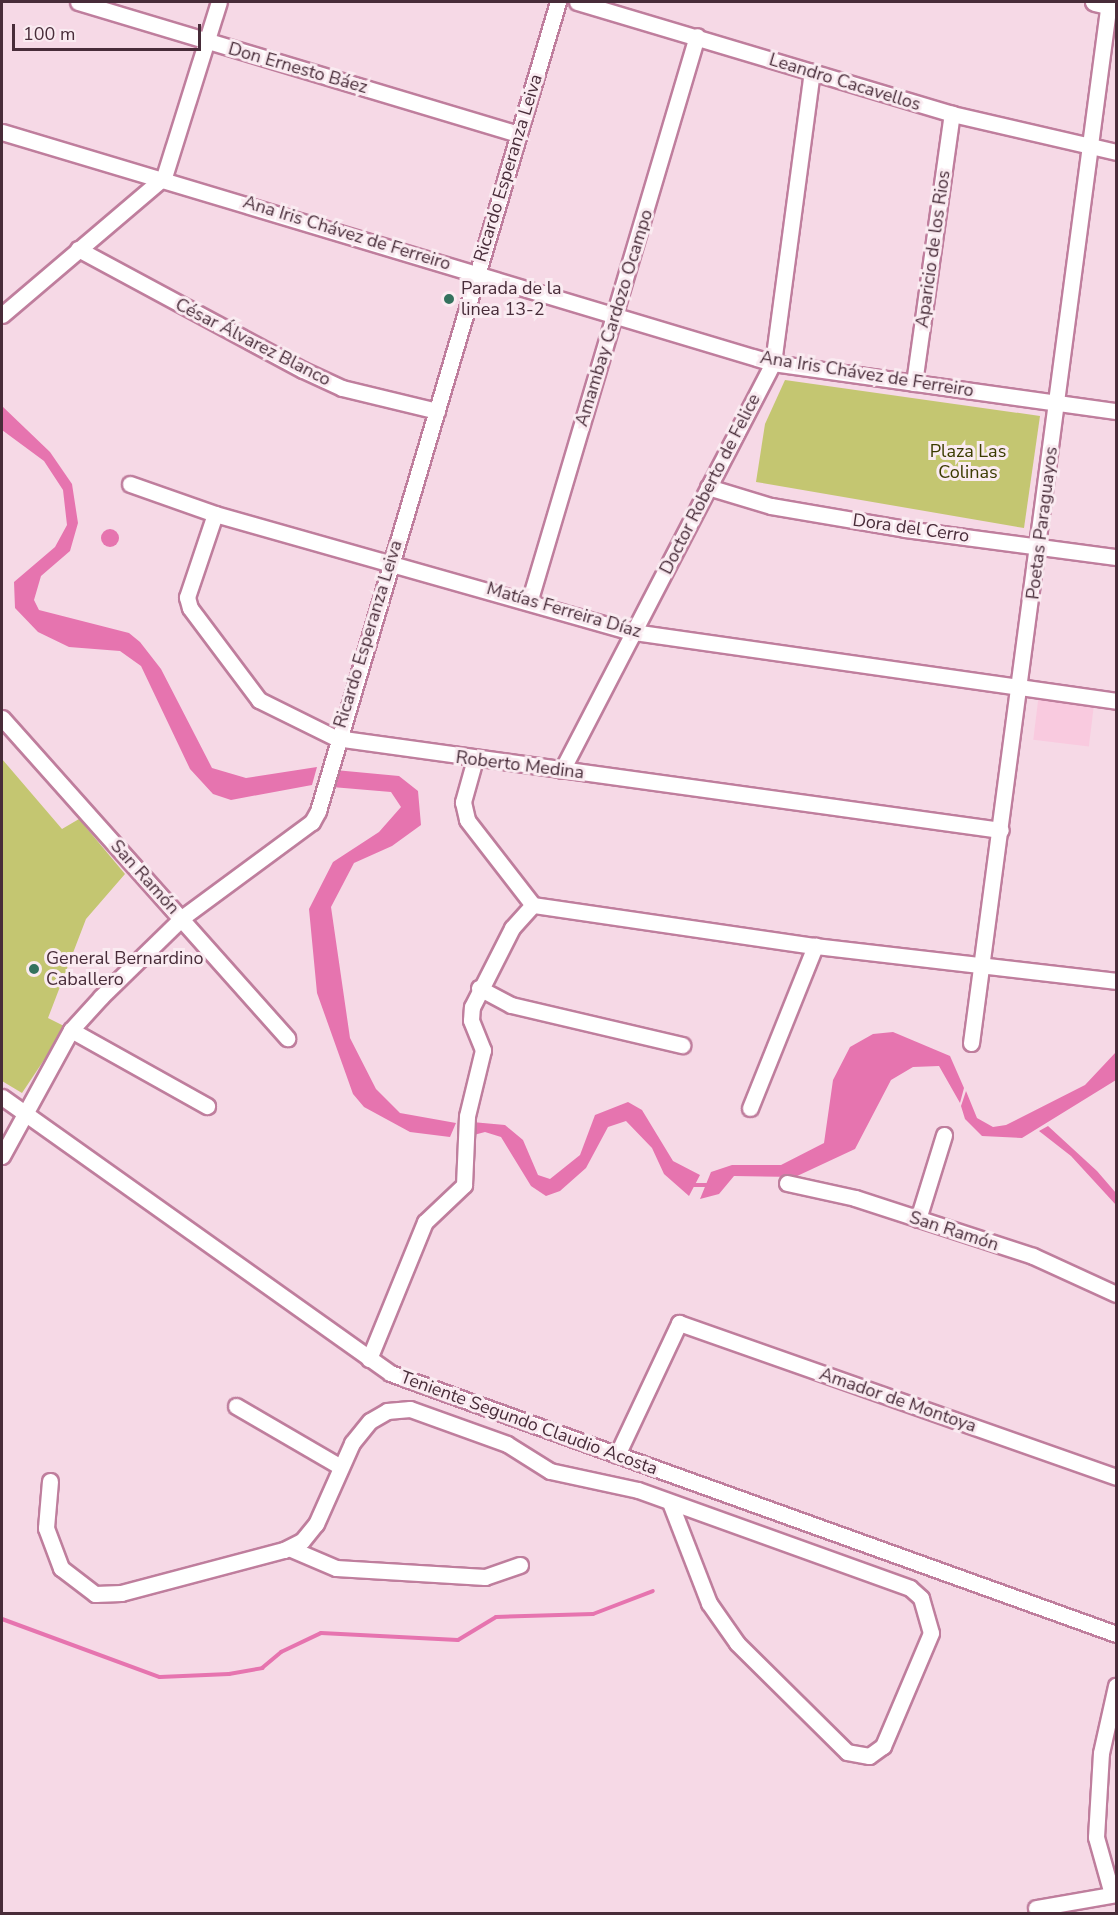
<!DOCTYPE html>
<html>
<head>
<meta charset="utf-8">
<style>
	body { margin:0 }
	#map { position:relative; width:1118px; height:1915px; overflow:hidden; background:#f6d9e6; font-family:"Nunito Sans",sans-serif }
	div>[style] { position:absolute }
	.built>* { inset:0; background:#f9cadf; transform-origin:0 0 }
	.green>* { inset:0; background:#c4c671 }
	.water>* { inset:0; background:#e674af }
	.round { border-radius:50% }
	.stream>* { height:4px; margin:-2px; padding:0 2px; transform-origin:2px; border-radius:2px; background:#e674af }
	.roads { filter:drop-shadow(2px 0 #bf7e9d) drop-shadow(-2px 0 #bf7e9d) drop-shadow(0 2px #bf7e9d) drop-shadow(0 -2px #bf7e9d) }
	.minor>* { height:15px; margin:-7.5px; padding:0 7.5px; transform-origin:7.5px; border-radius:7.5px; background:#fff }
	.tertiary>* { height:18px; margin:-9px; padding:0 9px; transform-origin:9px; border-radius:9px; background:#fff }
	.dots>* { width:16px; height:16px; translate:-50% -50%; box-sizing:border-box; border:3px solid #faebf1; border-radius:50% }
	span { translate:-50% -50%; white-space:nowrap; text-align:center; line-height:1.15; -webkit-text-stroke:6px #faebf1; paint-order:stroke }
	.street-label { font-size:18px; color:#482c39 }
	.poi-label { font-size:18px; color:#482c39 }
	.left { translate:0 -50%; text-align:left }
	.park-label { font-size:18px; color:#3b3b00 }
	.frame { position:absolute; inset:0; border:3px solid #482c39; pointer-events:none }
	.scale { position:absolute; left:12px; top:24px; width:189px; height:27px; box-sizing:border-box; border:3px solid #482c39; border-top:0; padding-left:8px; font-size:18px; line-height:21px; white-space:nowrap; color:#482c39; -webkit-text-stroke:4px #faebf1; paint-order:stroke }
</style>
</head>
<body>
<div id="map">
	<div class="built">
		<div style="left:1039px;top:693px;width:56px;height:47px;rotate:7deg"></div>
	</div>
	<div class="green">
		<div style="clip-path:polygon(785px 380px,1040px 416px,1024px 528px,756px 482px,765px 424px)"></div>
		<div style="clip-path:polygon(2px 759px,62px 829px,79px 819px,125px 874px,86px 919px,48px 1018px,66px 1027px,22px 1093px,2px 1081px)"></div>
	</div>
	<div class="water">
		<div style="clip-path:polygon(2px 406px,50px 452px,72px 484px,78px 523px,70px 551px,41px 576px,34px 600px,39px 610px,129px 633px,140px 642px,161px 669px,212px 768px,246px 778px,317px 767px,312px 785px,231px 800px,213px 794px,190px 769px,141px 666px,120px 651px,69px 647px,38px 632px,15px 608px,14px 582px,55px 547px,67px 525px,63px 490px,44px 461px,2px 430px)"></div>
		<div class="round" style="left:101px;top:529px;width:18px;height:18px"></div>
		<div style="clip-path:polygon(335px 770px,399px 776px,418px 791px,421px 825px,392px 846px,354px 863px,331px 907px,350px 1038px,376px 1089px,400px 1113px,456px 1123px,450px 1137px,410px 1132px,364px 1107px,353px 1094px,317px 993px,309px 909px,333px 862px,379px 832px,401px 807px,391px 792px,332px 787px)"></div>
		<div style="clip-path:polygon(893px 1032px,950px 1056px,964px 1088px,960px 1103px,939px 1066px,913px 1067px,891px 1080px,855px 1149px,795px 1177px,734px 1176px,719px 1194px,700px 1199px,711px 1172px,732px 1165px,781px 1165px,824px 1143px,833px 1080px,850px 1047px,873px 1034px)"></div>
		<div style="clip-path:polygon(1116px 1052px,1116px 1080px,1022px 1138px,982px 1136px,965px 1119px,961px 1106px,966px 1091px,977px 1118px,993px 1127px,1006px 1125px,1085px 1085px)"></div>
		<div style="clip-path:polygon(628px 1102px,642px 1110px,673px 1161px,700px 1175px,689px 1196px,664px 1174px,652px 1148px,626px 1121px,608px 1127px,586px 1168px,560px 1191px,546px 1196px,531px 1186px,501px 1137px,485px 1132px,470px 1136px,472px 1122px,505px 1125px,523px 1140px,538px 1175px,550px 1179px,580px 1155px,595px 1115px)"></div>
		<div style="clip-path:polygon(1048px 1126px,1097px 1171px,1116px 1193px,1116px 1205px,1071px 1156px,1039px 1131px)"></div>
	</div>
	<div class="stream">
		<div style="left:691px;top:1185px;width:19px"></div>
		<div style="left:2px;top:1619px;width:168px;rotate:20.2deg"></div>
		<div style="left:160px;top:1677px;width:69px;rotate:-2.5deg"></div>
		<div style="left:229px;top:1674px;width:34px;rotate:-10deg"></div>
		<div style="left:262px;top:1668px;width:25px;rotate:-40deg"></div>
		<div style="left:281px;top:1652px;width:44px;rotate:-25.4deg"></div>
		<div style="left:321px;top:1633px;width:137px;rotate:2.9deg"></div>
		<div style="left:458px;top:1640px;width:44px;rotate:-31.2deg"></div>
		<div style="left:496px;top:1617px;width:97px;rotate:-1.8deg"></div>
		<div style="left:593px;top:1614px;width:64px;rotate:-21deg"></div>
	</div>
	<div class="roads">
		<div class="minor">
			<div style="left:78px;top:2px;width:459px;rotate:16.7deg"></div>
			<div style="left:577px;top:2px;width:391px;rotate:16.6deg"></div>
			<div style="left:952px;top:114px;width:168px;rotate:13deg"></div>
			<div style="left:2px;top:132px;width:805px;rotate:16.68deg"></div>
			<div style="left:773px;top:363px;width:346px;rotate:8deg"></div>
			<div style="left:78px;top:249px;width:255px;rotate:28.3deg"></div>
			<div style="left:303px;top:370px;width:43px;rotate:24.8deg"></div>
			<div style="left:342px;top:388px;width:98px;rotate:13.6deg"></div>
			<div style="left:2px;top:315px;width:213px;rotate:-40.4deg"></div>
			<div style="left:164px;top:177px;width:183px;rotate:-72.6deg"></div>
			<div style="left:914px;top:383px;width:272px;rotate:-82deg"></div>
			<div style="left:130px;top:484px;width:90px;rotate:19.4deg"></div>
			<div style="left:215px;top:514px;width:434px;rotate:15.8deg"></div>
			<div style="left:633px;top:632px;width:488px;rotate:8.1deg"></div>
			<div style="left:708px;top:487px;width:66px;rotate:16.8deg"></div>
			<div style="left:771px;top:506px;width:136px;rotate:9.7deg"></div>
			<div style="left:905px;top:529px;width:213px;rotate:7.6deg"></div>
			<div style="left:215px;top:514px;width:88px;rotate:108.6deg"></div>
			<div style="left:187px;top:597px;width:11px;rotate:75deg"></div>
			<div style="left:190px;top:608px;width:115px;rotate:53.1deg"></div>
			<div style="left:259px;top:700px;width:86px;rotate:26.3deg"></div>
			<div style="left:336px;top:738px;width:671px;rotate:7.88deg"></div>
			<div style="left:530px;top:599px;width:587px;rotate:-73.48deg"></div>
			<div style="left:2px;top:718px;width:429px;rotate:48.3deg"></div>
			<div style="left:475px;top:759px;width:45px;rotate:105.6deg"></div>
			<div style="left:463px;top:802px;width:18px;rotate:77deg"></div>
			<div style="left:467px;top:820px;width:108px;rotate:52.2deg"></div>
			<div style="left:533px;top:905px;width:285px;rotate:8.3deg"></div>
			<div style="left:815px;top:946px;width:303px;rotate:6.6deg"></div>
			<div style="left:562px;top:770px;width:458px;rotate:-62.6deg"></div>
			<div style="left:773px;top:363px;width:294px;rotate:-82.4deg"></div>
			<div style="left:479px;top:988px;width:36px;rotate:28deg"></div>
			<div style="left:511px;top:1005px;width:176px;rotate:13.2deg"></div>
			<div style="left:71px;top:1030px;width:156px;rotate:29.2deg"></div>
			<div style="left:971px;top:1043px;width:1050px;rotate:-82.45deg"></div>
			<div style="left:2px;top:1097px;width:476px;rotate:35.4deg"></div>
			<div style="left:390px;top:1373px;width:771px;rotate:19.77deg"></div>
			<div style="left:750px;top:1108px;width:175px;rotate:-68.1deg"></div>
			<div style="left:2px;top:1156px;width:144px;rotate:-61.3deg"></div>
			<div style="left:71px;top:1030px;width:45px;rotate:-47.7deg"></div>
			<div style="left:101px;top:997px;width:115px;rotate:-44.3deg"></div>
			<div style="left:183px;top:917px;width:160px;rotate:-36.4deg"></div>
			<div style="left:312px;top:822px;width:13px;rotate:-61deg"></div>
			<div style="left:318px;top:811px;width:844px;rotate:-73.48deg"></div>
			<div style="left:787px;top:1183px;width:70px;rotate:12.4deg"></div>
			<div style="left:855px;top:1198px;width:187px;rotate:18deg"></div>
			<div style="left:1033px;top:1256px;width:91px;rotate:24.6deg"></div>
			<div style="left:918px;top:1219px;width:88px;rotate:-72.8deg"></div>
			<div style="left:369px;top:1359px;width:148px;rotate:-67.8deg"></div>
			<div style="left:425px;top:1222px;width:54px;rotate:-43.5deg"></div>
			<div style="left:464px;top:1185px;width:69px;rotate:-87.5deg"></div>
			<div style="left:467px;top:1116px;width:68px;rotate:-76.4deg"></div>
			<div style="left:483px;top:1050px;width:32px;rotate:-112deg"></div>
			<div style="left:471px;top:1020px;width:13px;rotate:-86deg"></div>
			<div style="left:472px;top:1007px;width:89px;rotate:-63.1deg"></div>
			<div style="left:512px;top:928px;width:31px;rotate:-48deg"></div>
			<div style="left:236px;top:1406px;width:121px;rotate:30.2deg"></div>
			<div style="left:617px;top:1455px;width:146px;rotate:-64.8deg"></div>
			<div style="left:679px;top:1323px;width:463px;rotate:19.4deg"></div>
			<div style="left:50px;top:1481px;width:47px;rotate:94.9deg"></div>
			<div style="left:46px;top:1528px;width:43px;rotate:69.4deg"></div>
			<div style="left:61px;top:1568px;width:43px;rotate:37.4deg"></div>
			<div style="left:95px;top:1594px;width:26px;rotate:-2deg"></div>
			<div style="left:121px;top:1593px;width:169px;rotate:-14.8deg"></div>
			<div style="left:284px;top:1550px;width:20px;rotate:-27deg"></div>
			<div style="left:302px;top:1541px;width:22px;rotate:-51deg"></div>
			<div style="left:316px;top:1524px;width:89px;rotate:-66deg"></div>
			<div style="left:352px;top:1443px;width:28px;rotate:-51deg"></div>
			<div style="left:370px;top:1421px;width:20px;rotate:-30deg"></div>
			<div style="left:387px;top:1411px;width:23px;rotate:-5deg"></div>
			<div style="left:410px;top:1409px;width:103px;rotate:19.8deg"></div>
			<div style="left:507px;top:1444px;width:51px;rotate:32.1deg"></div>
			<div style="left:550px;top:1471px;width:90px;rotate:12.2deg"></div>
			<div style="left:638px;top:1490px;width:289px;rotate:19.8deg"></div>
			<div style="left:910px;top:1588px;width:15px;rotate:42deg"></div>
			<div style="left:921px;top:1598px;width:36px;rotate:74deg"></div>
			<div style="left:931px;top:1633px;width:123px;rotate:113deg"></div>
			<div style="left:883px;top:1746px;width:17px;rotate:144deg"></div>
			<div style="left:869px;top:1756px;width:22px;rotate:-170deg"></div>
			<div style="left:847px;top:1752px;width:155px;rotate:-135.3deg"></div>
			<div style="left:737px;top:1643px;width:49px;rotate:-125deg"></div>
			<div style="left:709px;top:1603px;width:105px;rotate:-111.2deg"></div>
			<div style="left:289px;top:1548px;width:51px;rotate:23.1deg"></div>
			<div style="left:336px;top:1568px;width:149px;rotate:3.5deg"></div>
			<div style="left:485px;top:1577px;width:37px;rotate:-19deg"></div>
			<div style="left:1112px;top:1894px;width:59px;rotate:-105.7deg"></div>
			<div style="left:1096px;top:1837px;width:84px;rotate:-86.6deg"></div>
			<div style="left:1101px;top:1753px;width:69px;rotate:-77.4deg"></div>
			<div style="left:1036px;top:1908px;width:81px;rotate:-9.9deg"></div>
		</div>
		<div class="tertiary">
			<div style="left:1095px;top:2px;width:22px;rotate:13deg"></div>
		</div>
	</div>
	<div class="dots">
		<div style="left:449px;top:299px;background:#34725e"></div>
		<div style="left:34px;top:969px;background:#34725e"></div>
	</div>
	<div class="street-label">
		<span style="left:298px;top:68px;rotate:16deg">Don Ernesto Báez</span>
		<span style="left:845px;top:82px;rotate:17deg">Leandro Cacavellos</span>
		<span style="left:508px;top:168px;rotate:-73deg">Ricardo Esperanza Leiva</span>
		<span style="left:347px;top:233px;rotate:17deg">Ana Iris Chávez de Ferreiro</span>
		<span style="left:933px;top:249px;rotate:-82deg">Aparicio de los Rios</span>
		<span style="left:614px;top:318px;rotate:-73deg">Amambay Cardozo Ocampo</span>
		<span style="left:253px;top:342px;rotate:27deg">César Álvarez Blanco</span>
		<span style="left:867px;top:374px;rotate:9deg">Ana Iris Chávez de Ferreiro</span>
		<span style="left:710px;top:484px;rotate:-63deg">Doctor Roberto de Felice</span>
		<span style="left:1042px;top:523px;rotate:-83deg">Poetas Paraguayos</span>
		<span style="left:911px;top:528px;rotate:8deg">Dora del Cerro</span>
		<span style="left:564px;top:610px;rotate:16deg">Matías Ferreira Díaz</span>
		<span style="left:368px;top:634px;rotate:-73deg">Ricardo Esperanza Leiva</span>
		<span style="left:520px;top:765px;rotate:7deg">Roberto Medina</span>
		<span style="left:145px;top:877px;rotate:48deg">San Ramón</span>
		<span style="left:954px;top:1231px;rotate:18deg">San Ramón</span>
		<span style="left:898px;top:1400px;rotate:19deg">Amador de Montoya</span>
		<span style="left:529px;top:1423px;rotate:20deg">Teniente Segundo Claudio Acosta</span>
	</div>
	<div class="poi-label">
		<span class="left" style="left:461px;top:299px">Parada de la<br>linea 13-2</span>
		<span class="left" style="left:46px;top:969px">General Bernardino<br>Caballero</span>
	</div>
	<div class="park-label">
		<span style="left:968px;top:462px">Plaza Las<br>Colinas</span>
	</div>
	<div class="frame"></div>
	<div class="scale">100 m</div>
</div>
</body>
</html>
